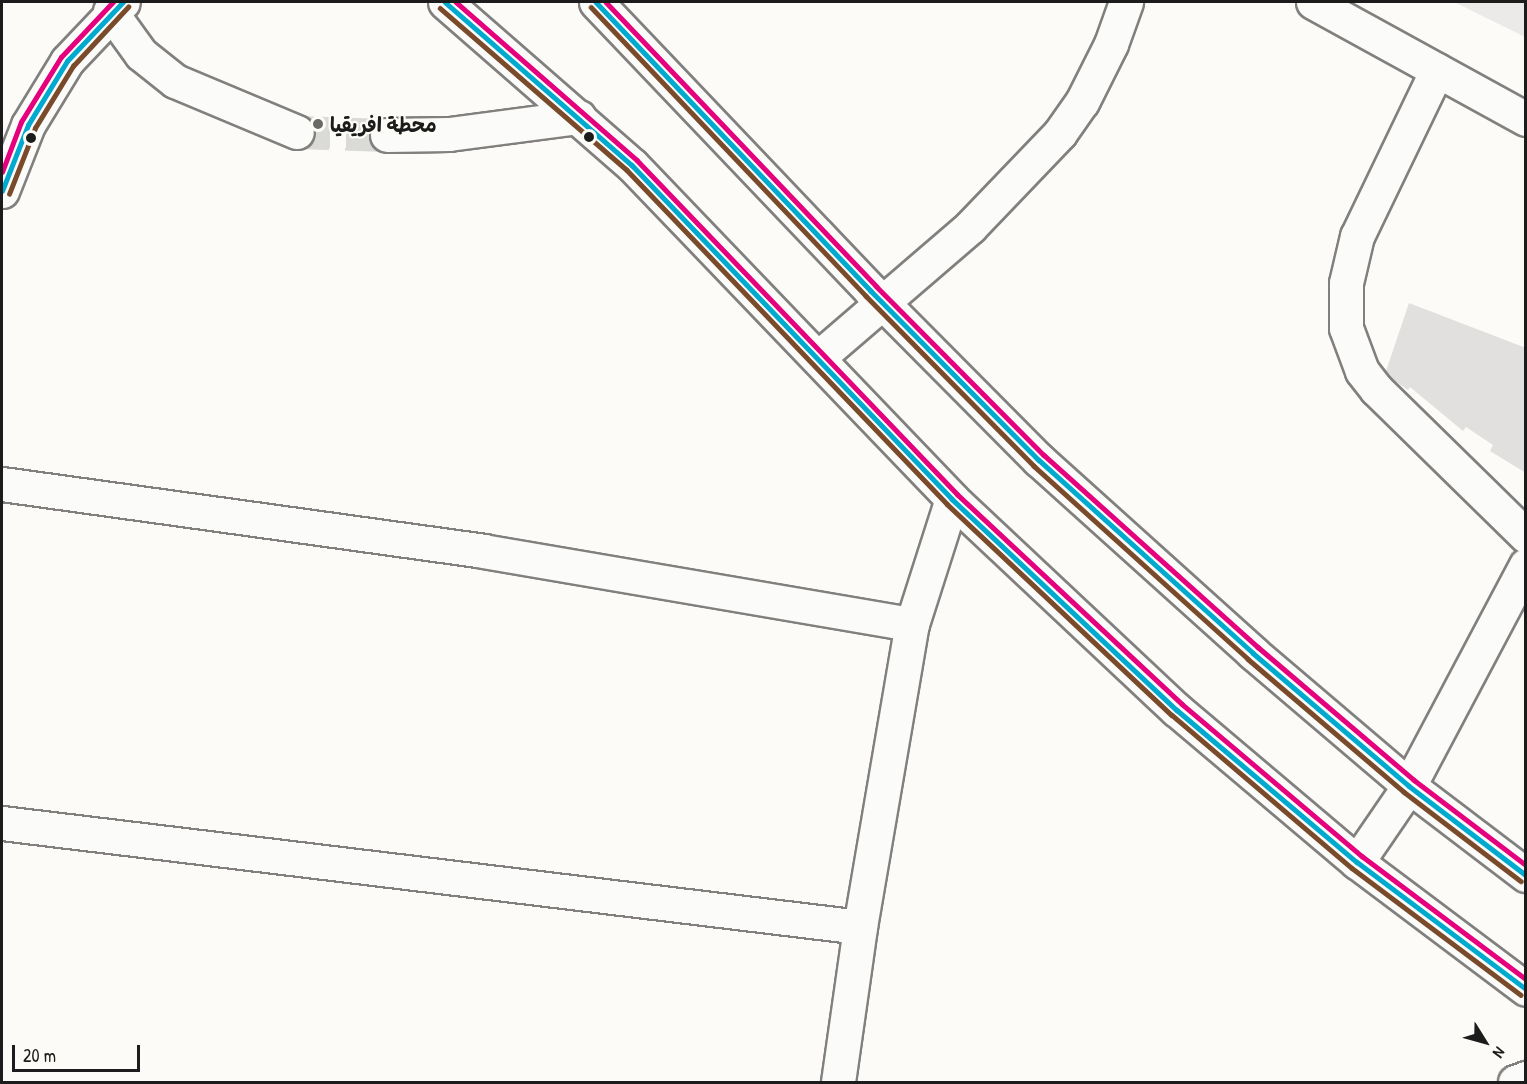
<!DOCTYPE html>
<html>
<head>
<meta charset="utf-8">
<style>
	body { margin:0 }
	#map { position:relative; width:1527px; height:1084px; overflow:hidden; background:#fcfbf8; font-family:"Patrick Hand","Playpen Sans Arabic",sans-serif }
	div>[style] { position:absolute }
	.built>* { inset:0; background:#ebeae8 }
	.building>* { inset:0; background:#e1e0de }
	.minor-tunnel>* { height:33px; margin-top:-16.5px; transform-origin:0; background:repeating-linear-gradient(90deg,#dadad7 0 33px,transparent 0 49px) }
	.roads { filter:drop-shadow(2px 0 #81807f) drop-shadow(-2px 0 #81807f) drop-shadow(0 2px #81807f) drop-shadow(0 -2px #81807f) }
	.minor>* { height:33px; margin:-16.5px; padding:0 16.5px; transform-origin:16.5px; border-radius:16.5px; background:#fbfbf9 }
	.major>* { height:33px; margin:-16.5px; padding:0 16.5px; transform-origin:16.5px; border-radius:16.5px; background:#fbfbf9 }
	.bus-1>* { height:4.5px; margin:-2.25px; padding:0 2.25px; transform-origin:2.25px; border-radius:2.25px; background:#00a9ce }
	.bus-2>* { height:4.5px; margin:-2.25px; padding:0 2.25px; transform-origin:2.25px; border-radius:2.25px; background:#7a4b2a }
	.bus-3>* { height:4.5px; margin:-2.25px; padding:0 2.25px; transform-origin:2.25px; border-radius:2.25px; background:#e5007d }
	.dots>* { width:16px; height:16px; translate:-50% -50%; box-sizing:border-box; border:3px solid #fdfcf7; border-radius:50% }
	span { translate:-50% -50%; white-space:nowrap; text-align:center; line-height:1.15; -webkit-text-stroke:4.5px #fdfcf7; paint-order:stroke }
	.poi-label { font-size:20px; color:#1c1c1c; font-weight:700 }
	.left { translate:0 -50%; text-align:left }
	.frame { position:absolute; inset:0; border:3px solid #1c1c1c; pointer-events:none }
	.north { position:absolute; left:1455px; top:1012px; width:60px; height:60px; -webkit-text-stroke:4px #fdfcf7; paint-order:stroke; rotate:127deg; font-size:16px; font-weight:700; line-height:24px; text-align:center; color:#1c1c1c }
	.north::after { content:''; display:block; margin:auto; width:21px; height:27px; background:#1c1c1c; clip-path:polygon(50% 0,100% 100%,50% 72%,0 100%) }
	.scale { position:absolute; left:12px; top:1045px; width:128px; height:27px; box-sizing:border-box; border:3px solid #1c1c1c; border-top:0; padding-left:8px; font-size:18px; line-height:21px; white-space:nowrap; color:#1c1c1c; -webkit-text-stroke:4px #fdfcf7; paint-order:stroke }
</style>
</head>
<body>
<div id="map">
	<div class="built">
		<div style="clip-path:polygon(1454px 2px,1525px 2px,1525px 37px)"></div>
	</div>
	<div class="building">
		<div style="clip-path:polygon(1409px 303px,1526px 348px,1526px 473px,1490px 451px,1493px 445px,1466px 427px,1463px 431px,1410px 387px,1408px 390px,1385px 374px)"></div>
	</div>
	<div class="minor-tunnel">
		<div style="left:297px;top:132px;width:90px;rotate:1.9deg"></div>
	</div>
	<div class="roads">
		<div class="minor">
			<div style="left:1313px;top:2px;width:243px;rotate:28.8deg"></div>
			<div style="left:110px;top:11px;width:53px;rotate:54.2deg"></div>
			<div style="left:141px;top:54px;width:43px;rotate:38.5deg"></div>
			<div style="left:175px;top:81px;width:132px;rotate:22.7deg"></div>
			<div style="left:1437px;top:70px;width:184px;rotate:115.7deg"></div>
			<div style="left:1357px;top:236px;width:48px;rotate:103.2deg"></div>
			<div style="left:1346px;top:283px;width:45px;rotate:90deg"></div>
			<div style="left:1346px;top:328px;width:46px;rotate:69.6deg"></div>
			<div style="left:1362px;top:371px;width:23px;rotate:52deg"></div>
			<div style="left:1376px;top:389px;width:210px;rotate:44.4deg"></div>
			<div style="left:387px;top:135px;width:62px;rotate:-0.9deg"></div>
			<div style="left:449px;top:134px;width:131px;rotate:-7.5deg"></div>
			<div style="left:2px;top:191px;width:71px;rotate:-68.5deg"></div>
			<div style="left:28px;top:125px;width:75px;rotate:-58.6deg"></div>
			<div style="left:67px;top:61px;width:81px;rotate:-46.5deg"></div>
			<div style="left:819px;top:357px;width:199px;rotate:-40.7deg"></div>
			<div style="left:970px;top:227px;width:130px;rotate:-46.2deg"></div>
			<div style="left:1060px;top:133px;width:38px;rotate:-55deg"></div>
			<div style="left:1082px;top:102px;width:65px;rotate:-63.4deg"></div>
			<div style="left:1111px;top:44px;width:45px;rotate:-70.3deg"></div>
			<div style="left:2px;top:484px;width:486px;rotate:7.9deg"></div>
			<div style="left:483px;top:551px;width:435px;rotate:9.7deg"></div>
			<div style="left:2px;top:823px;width:864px;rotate:6.91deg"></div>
			<div style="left:1357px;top:862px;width:92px;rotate:-55.6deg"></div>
			<div style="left:1409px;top:786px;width:250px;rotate:-62.1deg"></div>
			<div style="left:838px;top:1082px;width:157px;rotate:-81.9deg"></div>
			<div style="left:860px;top:927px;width:307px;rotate:-80.3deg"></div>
			<div style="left:912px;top:624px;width:131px;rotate:-72.3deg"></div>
			<div style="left:1515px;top:1082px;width:12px;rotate:-20deg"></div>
		</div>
		<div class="major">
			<div style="left:445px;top:2px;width:248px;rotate:41.1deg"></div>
			<div style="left:632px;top:165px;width:463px;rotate:46.2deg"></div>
			<div style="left:952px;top:499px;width:308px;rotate:43.2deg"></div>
			<div style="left:1177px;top:710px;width:236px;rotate:40.2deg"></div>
			<div style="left:1357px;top:862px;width:211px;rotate:36.9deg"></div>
			<div style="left:596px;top:2px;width:399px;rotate:46.4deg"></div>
			<div style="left:871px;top:291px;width:238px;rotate:45.2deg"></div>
			<div style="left:1039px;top:460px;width:288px;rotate:42deg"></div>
			<div style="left:1253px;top:653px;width:205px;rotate:40.4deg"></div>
			<div style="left:1409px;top:786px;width:147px;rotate:37.3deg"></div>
		</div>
	</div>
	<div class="bus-1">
		<div style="left:445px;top:2px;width:248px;rotate:41.1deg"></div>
		<div style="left:632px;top:165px;width:463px;rotate:46.2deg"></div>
		<div style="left:952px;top:499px;width:308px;rotate:43.2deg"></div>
		<div style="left:1177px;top:710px;width:236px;rotate:40.2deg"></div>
		<div style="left:1357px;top:862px;width:211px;rotate:36.9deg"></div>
		<div style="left:596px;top:2px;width:399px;rotate:46.4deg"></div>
		<div style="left:871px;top:291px;width:238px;rotate:45.2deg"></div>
		<div style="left:1039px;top:460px;width:288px;rotate:42deg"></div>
		<div style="left:1253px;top:653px;width:205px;rotate:40.4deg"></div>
		<div style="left:1409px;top:786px;width:147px;rotate:37.3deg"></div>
		<div style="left:2px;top:191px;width:71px;rotate:-68.5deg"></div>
		<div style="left:28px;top:125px;width:75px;rotate:-58.6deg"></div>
		<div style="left:67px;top:61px;width:81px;rotate:-46.5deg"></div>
	</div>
	<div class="bus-2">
		<div style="left:591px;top:7px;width:399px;rotate:46.4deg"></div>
		<div style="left:866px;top:296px;width:239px;rotate:45.3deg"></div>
		<div style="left:1034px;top:466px;width:288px;rotate:42deg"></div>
		<div style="left:1248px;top:659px;width:205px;rotate:40.4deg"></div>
		<div style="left:1404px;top:792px;width:147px;rotate:37.3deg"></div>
		<div style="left:440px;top:8px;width:247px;rotate:40.9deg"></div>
		<div style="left:627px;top:170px;width:463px;rotate:46.2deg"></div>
		<div style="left:947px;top:504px;width:308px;rotate:43.2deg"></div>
		<div style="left:1172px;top:715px;width:236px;rotate:40.4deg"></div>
		<div style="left:1352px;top:868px;width:211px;rotate:36.9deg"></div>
		<div style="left:9px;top:194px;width:71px;rotate:-68.5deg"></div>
		<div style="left:35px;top:128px;width:73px;rotate:-58.5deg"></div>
		<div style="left:73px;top:66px;width:81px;rotate:-47deg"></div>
	</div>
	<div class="bus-3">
		<div style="left:456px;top:2px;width:240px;rotate:41.1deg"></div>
		<div style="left:637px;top:160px;width:463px;rotate:46.2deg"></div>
		<div style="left:957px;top:494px;width:308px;rotate:43deg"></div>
		<div style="left:1182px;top:704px;width:236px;rotate:40.2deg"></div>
		<div style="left:1362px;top:856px;width:205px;rotate:36.9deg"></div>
		<div style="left:606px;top:2px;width:392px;rotate:46.4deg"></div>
		<div style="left:876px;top:286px;width:238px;rotate:45.2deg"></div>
		<div style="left:1044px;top:455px;width:288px;rotate:41.9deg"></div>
		<div style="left:1258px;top:647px;width:205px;rotate:40.4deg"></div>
		<div style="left:1414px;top:780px;width:141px;rotate:37.2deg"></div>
		<div style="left:2px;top:172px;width:53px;rotate:-69.2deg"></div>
		<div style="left:21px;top:122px;width:76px;rotate:-58.4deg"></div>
		<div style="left:61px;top:57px;width:76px;rotate:-46.6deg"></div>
	</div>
	<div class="dots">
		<div style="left:318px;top:124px;background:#6a6a69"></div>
		<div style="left:589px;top:137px;background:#1c1c1c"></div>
		<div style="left:31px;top:138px;background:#1c1c1c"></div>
	</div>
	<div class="poi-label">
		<span class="left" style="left:330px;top:124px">محطة افريقيا</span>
	</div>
	<div class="frame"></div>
	<div class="north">N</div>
	<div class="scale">20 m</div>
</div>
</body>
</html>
